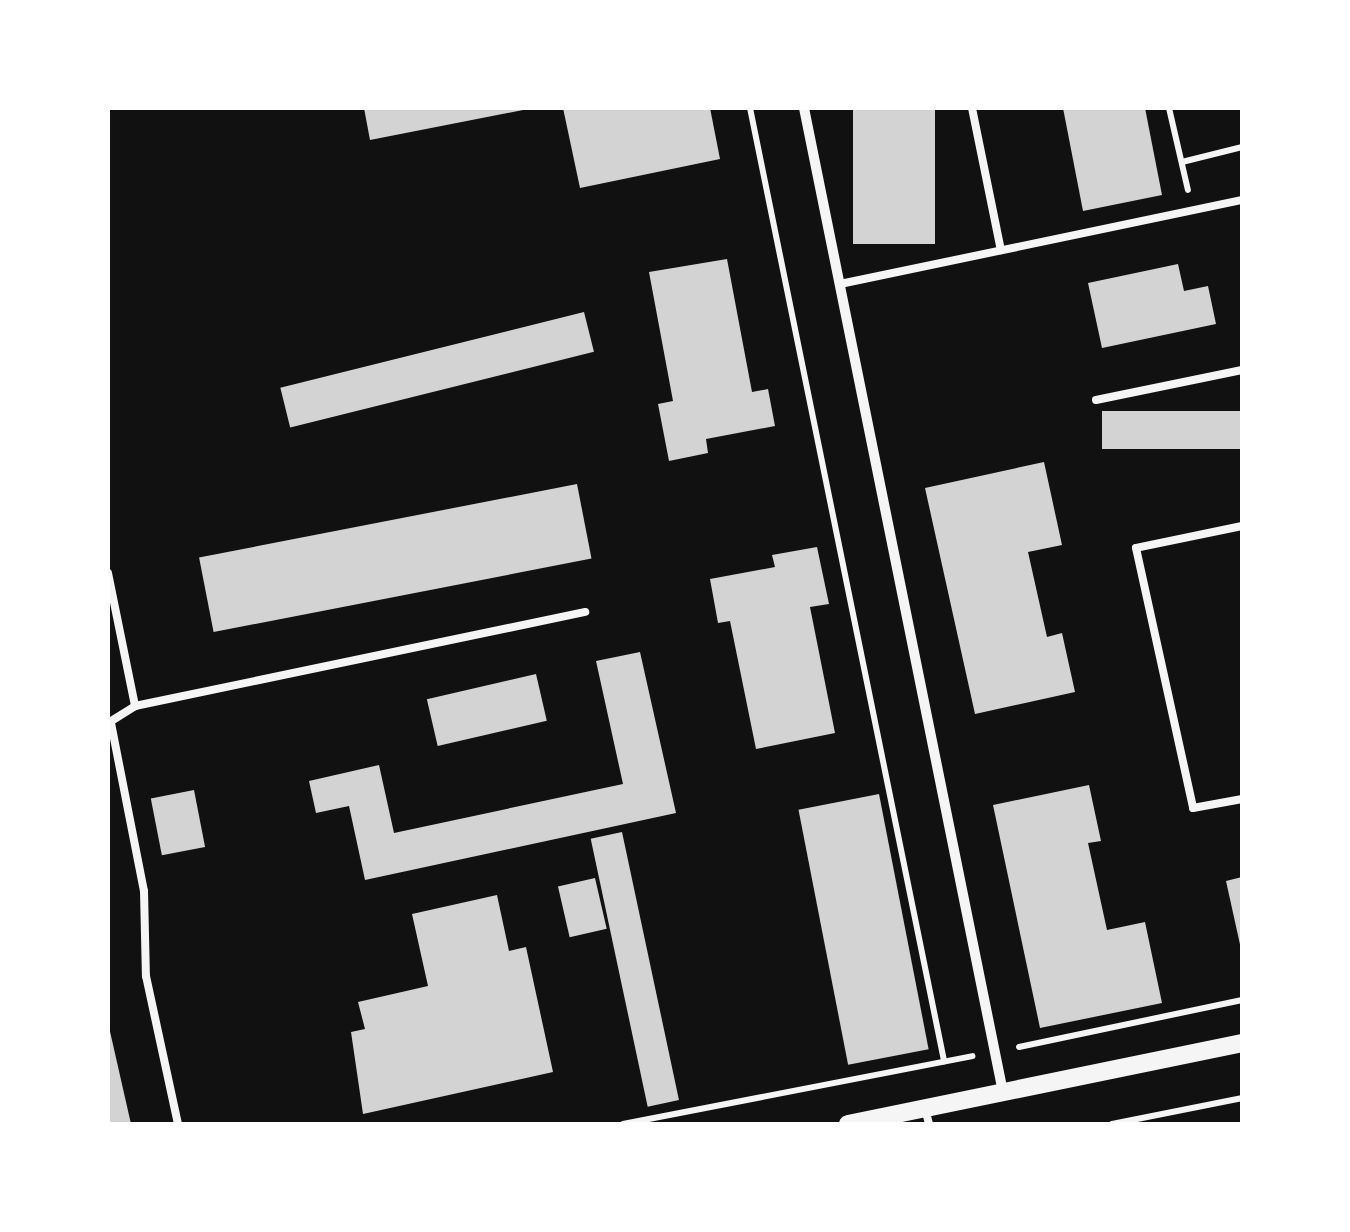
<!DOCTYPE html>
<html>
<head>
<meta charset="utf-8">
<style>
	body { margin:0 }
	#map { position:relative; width:1350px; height:1232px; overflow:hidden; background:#111; font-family:Literata,serif }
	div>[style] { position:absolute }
	.building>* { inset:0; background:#d3d3d3; transform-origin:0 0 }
	.path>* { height:6px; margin:-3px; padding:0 3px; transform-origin:3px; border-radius:3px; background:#f5f5f5 }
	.service>* { height:8px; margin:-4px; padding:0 4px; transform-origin:4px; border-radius:4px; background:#f5f5f5 }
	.minor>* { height:10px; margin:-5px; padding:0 5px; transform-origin:5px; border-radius:5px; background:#f5f5f5 }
	.tertiary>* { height:18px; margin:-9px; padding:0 9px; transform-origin:9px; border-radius:9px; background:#f5f5f5 }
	span { translate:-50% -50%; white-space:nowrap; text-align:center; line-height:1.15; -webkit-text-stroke:8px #fff; paint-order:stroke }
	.frame { position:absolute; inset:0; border:110px solid #fff; pointer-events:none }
</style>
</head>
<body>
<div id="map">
	<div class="building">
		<div style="clip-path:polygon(364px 108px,528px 108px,528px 109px,370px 140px)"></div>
		<div style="clip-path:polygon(563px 108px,710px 108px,720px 159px,580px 188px)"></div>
		<div style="left:853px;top:108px;width:82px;height:136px"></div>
		<div style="clip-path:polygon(1063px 108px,1145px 108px,1162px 195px,1083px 211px)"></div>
		<div style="clip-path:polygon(727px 259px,752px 392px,768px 389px,775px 426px,706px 439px,708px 453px,669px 461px,658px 404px,673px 401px,649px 272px)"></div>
		<div style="clip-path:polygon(1178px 264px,1184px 291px,1208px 286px,1216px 324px,1102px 348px,1088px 283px)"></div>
		<div style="left:584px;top:312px;width:41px;height:313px;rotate:76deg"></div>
		<div style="left:1242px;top:411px;width:38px;height:140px;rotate:90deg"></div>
		<div style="clip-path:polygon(1044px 462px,1062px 545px,1028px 552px,1047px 637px,1062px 633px,1075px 692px,975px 714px,925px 488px)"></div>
		<div style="left:577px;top:484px;width:76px;height:385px;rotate:79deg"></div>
		<div style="clip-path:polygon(817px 547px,829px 604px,810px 607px,835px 733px,756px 749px,730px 621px,718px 623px,710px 579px,775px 567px,772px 555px)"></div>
		<div style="clip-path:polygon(640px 652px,676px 813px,365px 880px,349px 806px,316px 813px,309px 781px,379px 765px,394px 833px,623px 784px,596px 661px)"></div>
		<div style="left:536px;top:674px;width:48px;height:112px;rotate:77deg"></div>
		<div style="clip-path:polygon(1089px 785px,1101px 841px,1088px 843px,1107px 930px,1145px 922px,1162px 1003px,1040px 1028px,993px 805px)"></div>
		<div style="left:194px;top:790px;width:58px;height:44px;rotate:79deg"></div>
		<div style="left:879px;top:794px;width:260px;height:82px;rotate:79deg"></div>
		<div style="left:622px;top:832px;width:274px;height:32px;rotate:78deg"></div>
		<div style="clip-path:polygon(1242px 877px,1242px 949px,1241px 949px,1226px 881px)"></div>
		<div style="left:595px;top:878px;width:52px;height:38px;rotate:77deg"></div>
		<div style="clip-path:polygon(497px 895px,509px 951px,526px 947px,553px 1072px,363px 1114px,351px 1032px,365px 1029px,358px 1002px,428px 986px,412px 914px)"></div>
		<div style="clip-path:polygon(108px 1027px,109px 1027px,131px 1124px,108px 1124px)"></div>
	</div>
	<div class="path">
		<div style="left:750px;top:108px;width:973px;rotate:78.49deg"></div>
		<div style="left:1169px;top:108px;width:84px;rotate:77deg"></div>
		<div style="left:1182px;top:162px;width:62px;rotate:-14deg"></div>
		<div style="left:1019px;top:1047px;width:228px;rotate:-11.9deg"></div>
		<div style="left:623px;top:1124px;width:356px;rotate:-11deg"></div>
		<div style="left:1112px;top:1124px;width:133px;rotate:-11.3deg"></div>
	</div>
	<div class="service">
		<div style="left:972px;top:108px;width:145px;rotate:78.5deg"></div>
		<div style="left:840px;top:284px;width:411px;rotate:-11.8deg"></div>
		<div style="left:1096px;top:400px;width:149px;rotate:-11.6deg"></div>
		<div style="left:1242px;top:526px;width:108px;rotate:168.3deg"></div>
		<div style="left:1136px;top:548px;width:266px;rotate:77.6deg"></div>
		<div style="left:1193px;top:808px;width:50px;rotate:-10.4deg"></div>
		<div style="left:108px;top:573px;width:136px;rotate:78.5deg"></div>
		<div style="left:108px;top:723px;width:32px;rotate:-32deg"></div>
		<div style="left:135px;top:706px;width:460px;rotate:-11.8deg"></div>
		<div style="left:111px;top:723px;width:171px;rotate:78.9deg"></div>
		<div style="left:144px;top:891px;width:85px;rotate:88.7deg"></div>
		<div style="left:146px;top:976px;width:151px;rotate:77.8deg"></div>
		<div style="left:925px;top:1108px;width:16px;rotate:76deg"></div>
	</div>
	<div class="minor">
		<div style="left:804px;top:108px;width:1004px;rotate:78.57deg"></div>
	</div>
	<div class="tertiary">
		<div style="left:848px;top:1124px;width:402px;rotate:-11.6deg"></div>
	</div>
	<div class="frame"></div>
</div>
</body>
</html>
